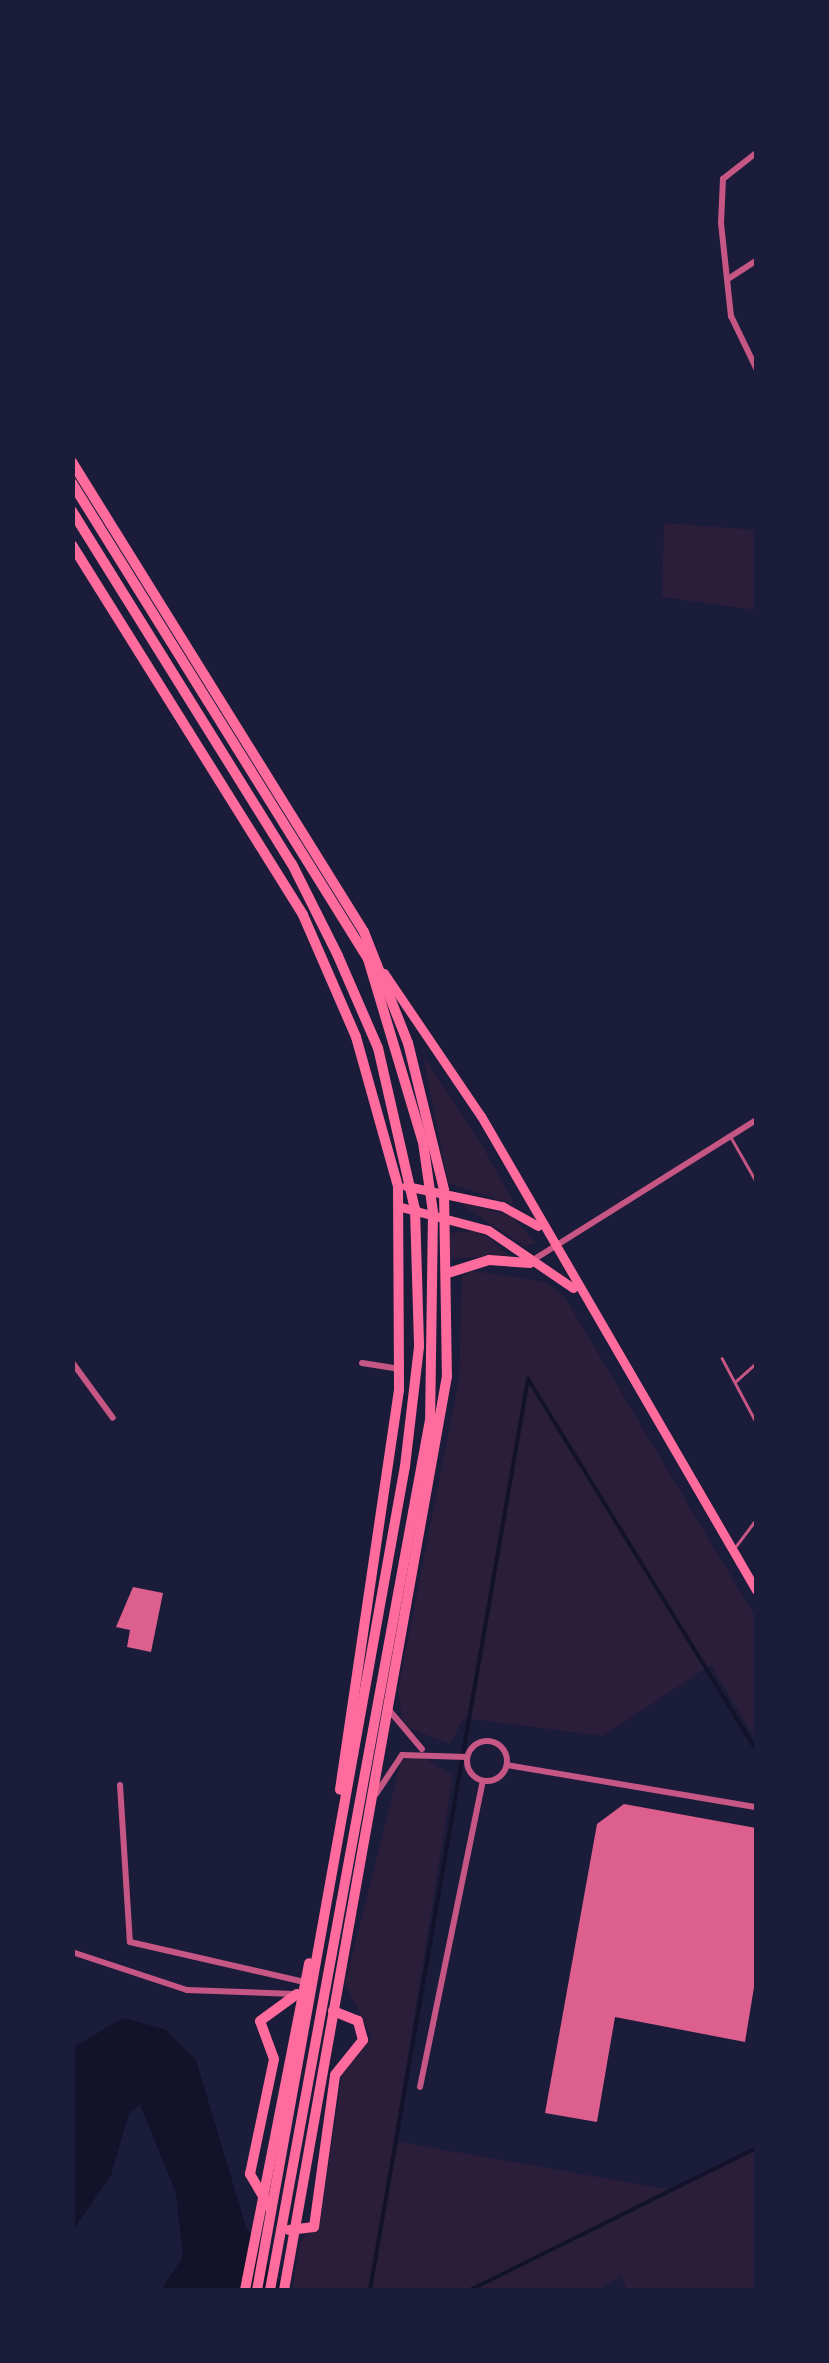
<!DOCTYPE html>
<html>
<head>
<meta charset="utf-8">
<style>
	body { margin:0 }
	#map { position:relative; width:829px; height:2363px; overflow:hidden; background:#1b1b3a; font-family:"Fira Sans Condensed",sans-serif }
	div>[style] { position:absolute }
	.green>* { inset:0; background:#2a1e3b }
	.water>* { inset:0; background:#12122b }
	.stream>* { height:4px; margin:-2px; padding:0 2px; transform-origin:2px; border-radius:2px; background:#12122b }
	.building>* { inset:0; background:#dd5f8e }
	.service>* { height:2.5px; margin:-1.25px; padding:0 1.25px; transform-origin:1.25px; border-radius:1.25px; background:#c65784 }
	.minor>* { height:6px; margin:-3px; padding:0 3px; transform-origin:3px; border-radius:3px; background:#c65784 }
	.minor>.ring { margin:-3px; padding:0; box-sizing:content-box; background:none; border:6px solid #c65784; border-radius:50% }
	.secondary>* { height:9px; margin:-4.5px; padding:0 4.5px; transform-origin:4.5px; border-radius:4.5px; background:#ff6b9d }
	.trunk>* { height:10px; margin:-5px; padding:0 5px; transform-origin:5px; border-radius:5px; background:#ff6b9d }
	span { translate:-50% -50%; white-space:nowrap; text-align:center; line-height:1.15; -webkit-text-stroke:9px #1b1b3a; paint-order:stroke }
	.frame { position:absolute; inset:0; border:75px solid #1b1b3a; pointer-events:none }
</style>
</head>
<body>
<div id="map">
	<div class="green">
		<div style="clip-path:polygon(664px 523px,756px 530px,756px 610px,662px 597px)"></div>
		<div style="clip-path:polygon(423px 1055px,482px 1145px,515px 1205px,448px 1183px)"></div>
		<div style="clip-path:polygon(455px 1200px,512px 1216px,536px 1243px,524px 1246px)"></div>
		<div style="clip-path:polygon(474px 1231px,490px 1238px,508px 1255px,451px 1259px,448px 1233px)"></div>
		<div style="clip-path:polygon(474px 1271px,546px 1282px,565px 1298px,756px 1618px,756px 1740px,711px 1665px,603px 1736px,464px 1718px,450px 1744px,403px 1726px,398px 1690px,459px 1379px,462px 1276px)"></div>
		<div style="clip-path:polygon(418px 1754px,453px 1776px,394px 2141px,672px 2190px,756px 2148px,756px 2290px,627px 2290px,621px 2276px,597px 2290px,292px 2290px,300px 2241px,320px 2222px,343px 2067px,372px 2037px,345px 1984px,401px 1761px)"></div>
	</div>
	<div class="water">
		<div style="clip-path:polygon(122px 2018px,165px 2029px,196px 2060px,246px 2227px,285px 2290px,161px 2290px,183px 2257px,176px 2193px,140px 2105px,129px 2113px,111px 2175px,73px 2230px,73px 2048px)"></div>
	</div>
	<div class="stream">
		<div style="left:528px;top:1379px;width:435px;rotate:58.4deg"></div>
		<div style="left:370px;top:2290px;width:925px;rotate:-80.16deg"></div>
		<div style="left:470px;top:2290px;width:319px;rotate:-26.4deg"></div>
	</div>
	<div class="building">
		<div style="clip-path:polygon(133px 1587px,163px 1593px,151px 1652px,127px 1647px,130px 1630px,116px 1627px)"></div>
		<div style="clip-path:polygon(624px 1804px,756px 1828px,756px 1975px,745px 2042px,615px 2017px,597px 2122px,545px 2113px,597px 1824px)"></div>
	</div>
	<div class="service">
		<div style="left:732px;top:1139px;width:48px;rotate:60.3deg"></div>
		<div style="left:722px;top:1358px;width:72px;rotate:62deg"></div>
		<div style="left:735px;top:1382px;width:28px;rotate:-42deg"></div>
		<div style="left:736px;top:1546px;width:34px;rotate:-53deg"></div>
	</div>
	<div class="minor">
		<div style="left:756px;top:153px;width:42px;rotate:141.8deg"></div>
		<div style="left:723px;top:179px;width:44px;rotate:92.6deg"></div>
		<div style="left:721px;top:223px;width:94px;rotate:83.9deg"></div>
		<div style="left:731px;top:316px;width:58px;rotate:64.3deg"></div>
		<div style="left:728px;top:279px;width:33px;rotate:-33deg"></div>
		<div style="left:533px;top:1260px;width:263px;rotate:-32.1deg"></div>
		<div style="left:72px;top:1362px;width:69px;rotate:53.8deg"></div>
		<div style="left:362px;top:1363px;width:37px;rotate:9deg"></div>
		<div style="left:389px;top:1710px;width:51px;rotate:49.8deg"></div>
		<div class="ring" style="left:467px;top:1741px;width:34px;height:34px"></div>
		<div style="left:507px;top:1765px;width:253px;rotate:9.6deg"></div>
		<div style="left:120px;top:1785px;width:157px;rotate:86.4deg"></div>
		<div style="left:130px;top:1942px;width:179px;rotate:12.9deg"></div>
		<div style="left:376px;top:1794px;width:47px;rotate:-56.3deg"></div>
		<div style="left:402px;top:1755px;width:65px;rotate:1.8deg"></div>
		<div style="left:72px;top:1952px;width:121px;rotate:18.3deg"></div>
		<div style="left:187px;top:1990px;width:108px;rotate:2.1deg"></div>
		<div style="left:420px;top:2087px;width:312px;rotate:-78.4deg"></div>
	</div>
	<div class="secondary">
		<div style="left:384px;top:973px;width:173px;rotate:55.9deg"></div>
		<div style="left:481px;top:1116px;width:548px;rotate:59.88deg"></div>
		<div style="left:406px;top:1186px;width:98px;rotate:11.8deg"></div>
		<div style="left:502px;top:1206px;width:41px;rotate:29.1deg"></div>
		<div style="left:401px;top:1207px;width:90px;rotate:14.8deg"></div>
		<div style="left:488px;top:1230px;width:103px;rotate:34.3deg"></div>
	</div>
	<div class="trunk">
		<div style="left:72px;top:462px;width:553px;rotate:58.15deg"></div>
		<div style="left:364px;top:932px;width:119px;rotate:68.4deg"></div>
		<div style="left:408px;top:1043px;width:151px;rotate:76.2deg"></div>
		<div style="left:444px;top:1190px;width:186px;rotate:89.1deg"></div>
		<div style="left:447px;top:1376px;width:928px;rotate:100.11deg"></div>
		<div style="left:72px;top:483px;width:561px;rotate:58.12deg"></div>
		<div style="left:368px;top:959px;width:191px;rotate:73.3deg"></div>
		<div style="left:423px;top:1142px;width:71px;rotate:81.9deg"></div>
		<div style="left:433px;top:1212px;width:208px;rotate:90.8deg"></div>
		<div style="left:430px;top:1420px;width:885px;rotate:100.42deg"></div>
		<div style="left:72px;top:511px;width:416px;rotate:58.1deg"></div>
		<div style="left:292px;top:864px;width:103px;rotate:63.4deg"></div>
		<div style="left:338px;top:956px;width:100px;rotate:66.5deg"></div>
		<div style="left:378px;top:1048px;width:165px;rotate:77.1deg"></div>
		<div style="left:415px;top:1209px;width:138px;rotate:88.3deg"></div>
		<div style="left:419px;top:1347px;width:120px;rotate:96.7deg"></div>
		<div style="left:405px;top:1466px;width:837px;rotate:100.18deg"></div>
		<div style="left:72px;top:545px;width:436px;rotate:58deg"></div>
		<div style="left:303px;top:915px;width:133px;rotate:66.5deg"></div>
		<div style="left:356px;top:1037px;width:155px;rotate:74.3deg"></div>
		<div style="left:398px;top:1186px;width:204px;rotate:89.7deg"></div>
		<div style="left:399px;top:1390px;width:404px;rotate:98.4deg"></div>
		<div style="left:448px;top:1273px;width:43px;rotate:-17.6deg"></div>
		<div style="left:489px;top:1260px;width:41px;rotate:4.2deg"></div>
		<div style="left:271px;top:2210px;width:42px;rotate:-120.3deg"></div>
		<div style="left:250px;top:2174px;width:117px;rotate:-78.2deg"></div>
		<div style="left:274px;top:2059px;width:40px;rotate:-110.2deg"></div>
		<div style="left:260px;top:2021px;width:46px;rotate:-36.1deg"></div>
		<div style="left:289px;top:2230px;width:25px;rotate:-7deg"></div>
		<div style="left:314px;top:2227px;width:153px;rotate:-82.1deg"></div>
		<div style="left:335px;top:2075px;width:45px;rotate:-51.3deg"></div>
		<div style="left:363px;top:2040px;width:20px;rotate:-105deg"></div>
		<div style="left:358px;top:2021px;width:27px;rotate:-158deg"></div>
		<div style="left:245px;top:2290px;width:333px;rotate:-78.9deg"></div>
	</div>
	<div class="frame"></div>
</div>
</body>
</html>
